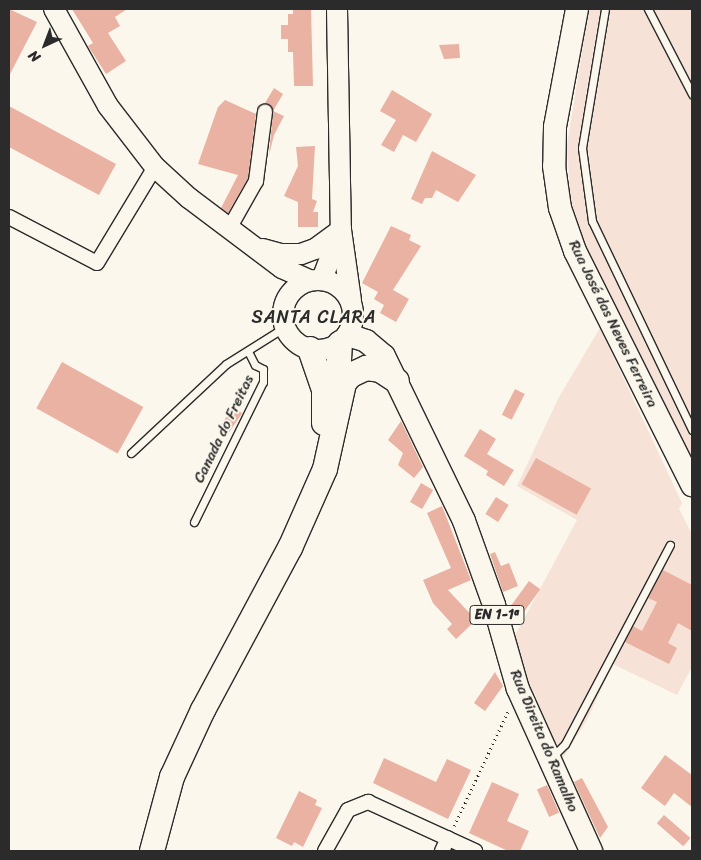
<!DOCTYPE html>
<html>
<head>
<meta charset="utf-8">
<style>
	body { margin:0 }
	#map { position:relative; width:701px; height:860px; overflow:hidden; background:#fbf7ec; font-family:Sriracha,sans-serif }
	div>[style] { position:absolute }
	.built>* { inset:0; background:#f6e2d6 }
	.building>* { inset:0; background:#eab2a2; transform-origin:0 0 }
	.path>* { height:2.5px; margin-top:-1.25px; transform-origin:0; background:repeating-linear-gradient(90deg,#2b2b2b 0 1px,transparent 0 5px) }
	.roads { filter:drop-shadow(1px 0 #2b2b2b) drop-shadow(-1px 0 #2b2b2b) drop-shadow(0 1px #2b2b2b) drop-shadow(0 -1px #2b2b2b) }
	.service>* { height:7px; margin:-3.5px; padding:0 3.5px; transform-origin:3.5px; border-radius:3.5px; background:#fbf7ec }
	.minor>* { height:14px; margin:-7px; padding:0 7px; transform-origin:7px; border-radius:7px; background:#fbf7ec }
	.secondary>* { height:20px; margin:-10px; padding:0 10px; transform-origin:10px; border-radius:10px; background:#fbf7ec }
	.secondary>.ring { margin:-10px; padding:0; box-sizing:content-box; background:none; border:20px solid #fbf7ec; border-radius:50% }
	.primary>* { height:22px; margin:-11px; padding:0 11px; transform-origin:11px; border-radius:11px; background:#fbf7ec }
	.trunk>* { height:24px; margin:-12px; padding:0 12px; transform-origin:12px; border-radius:12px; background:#fbf7ec }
	span { translate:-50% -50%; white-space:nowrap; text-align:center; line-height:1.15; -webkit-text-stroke:4px #fbf7ec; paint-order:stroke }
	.shield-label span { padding:1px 4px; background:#fbf7ec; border:1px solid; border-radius:4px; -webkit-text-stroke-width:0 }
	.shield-label { font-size:14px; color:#2b2b2b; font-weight:700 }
	.street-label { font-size:15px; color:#2b2b2b }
	.quarter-label { font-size:18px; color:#2b2b2b; letter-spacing:1px }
	.frame { position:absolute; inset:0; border:10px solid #2b2b2b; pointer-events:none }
	.north { position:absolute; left:20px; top:20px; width:50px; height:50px; -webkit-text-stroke:4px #fbf7ec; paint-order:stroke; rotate:223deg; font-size:14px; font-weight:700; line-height:20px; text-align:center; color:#2b2b2b }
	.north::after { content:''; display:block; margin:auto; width:18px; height:22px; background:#2b2b2b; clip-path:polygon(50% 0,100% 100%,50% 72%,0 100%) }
</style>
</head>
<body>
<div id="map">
	<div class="built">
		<div style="clip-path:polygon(589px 9px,692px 9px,692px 466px,580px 239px,570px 194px,567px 145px)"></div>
		<div style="clip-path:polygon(600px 328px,682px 503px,679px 509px,692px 534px,692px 667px,677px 695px,613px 664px,587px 720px,558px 766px,511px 643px,577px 520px,517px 486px,559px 397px)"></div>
	</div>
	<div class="building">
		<div style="clip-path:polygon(9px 9px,37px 22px,9px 76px)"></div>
		<div style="clip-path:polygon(72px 9px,127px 9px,115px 17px,120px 26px,108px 33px,126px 61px,106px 74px,88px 46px,93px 43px)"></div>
		<div style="clip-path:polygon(293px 9px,311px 9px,313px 86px,294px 86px,293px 52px,288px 52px,288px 39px,281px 39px,281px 25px,288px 25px,288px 14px,293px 14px)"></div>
		<div style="clip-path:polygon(459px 44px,460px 58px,444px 59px,439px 45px)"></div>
		<div style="clip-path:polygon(274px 88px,283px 94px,273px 111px,265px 103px)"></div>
		<div style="clip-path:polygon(392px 90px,432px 114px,416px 142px,403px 135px,394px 152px,381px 145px,396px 120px,380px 111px)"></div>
		<div style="clip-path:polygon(225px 100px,256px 114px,248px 178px,228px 213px,221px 208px,238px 175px,198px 164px,218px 107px)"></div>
		<div style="clip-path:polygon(9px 106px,116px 164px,99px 195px,9px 147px)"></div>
		<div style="clip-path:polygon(273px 111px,284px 116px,274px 135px,269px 155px)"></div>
		<div style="clip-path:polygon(315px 146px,312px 199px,317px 201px,313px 212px,318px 212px,318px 227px,298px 227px,298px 202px,284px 196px,298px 166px,296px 147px)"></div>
		<div style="clip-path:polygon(432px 151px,476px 175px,458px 202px,436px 190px,432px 198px,425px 198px,422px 204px,411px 199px)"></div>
		<div style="clip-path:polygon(391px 226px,411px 235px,409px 240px,421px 246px,393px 290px,409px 299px,396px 322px,380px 313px,384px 305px,374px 299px,378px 292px,362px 283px)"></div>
		<div style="left:62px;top:362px;width:93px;height:53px;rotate:29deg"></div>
		<div style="left:515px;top:389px;width:11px;height:29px;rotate:27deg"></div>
		<div style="left:233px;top:407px;width:11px;height:27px;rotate:34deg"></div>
		<div style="clip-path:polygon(401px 421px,423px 467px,414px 478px,398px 465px,403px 453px,388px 440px)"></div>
		<div style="clip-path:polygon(480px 429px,496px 439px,487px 454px,514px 470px,504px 486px,486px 475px,488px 471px,464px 456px)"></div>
		<div style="left:536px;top:458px;width:63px;height:30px;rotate:29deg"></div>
		<div style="left:421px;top:483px;width:14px;height:22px;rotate:30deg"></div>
		<div style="left:496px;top:497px;width:15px;height:20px;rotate:32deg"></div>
		<div style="clip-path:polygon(442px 506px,471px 580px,448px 590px,476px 620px,456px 639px,447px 629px,452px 624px,433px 603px,423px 580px,451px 568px,427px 513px)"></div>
		<div style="clip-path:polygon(495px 552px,501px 566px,509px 563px,518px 586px,503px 592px,490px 554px)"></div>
		<div style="clip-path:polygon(663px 570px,692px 585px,692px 631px,678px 623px,668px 643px,677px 648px,669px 664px,625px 642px,633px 626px,642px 631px,657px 602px,648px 598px)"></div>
		<div style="left:529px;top:581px;width:14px;height:34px;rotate:36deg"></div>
		<div style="clip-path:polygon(495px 672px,503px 686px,485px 711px,474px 703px)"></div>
		<div style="clip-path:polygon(665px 755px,692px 775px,692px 807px,674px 793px,665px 806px,641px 788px)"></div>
		<div style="clip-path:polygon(384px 758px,436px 782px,447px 759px,471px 770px,448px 819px,373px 783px)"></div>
		<div style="clip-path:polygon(582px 778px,608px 827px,600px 838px,574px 782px)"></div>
		<div style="clip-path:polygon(492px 782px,519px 794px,507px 821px,529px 831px,520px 851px,508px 851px,469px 833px)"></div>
		<div style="left:547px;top:785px;width:30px;height:11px;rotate:66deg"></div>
		<div style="clip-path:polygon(299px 791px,317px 800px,315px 805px,322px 808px,303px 847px,294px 842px,292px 846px,276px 838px)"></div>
		<div style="left:664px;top:815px;width:35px;height:11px;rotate:41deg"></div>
	</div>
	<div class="path">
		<div style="left:454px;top:826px;width:127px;rotate:-64.8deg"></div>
	</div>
	<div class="roads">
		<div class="service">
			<div style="left:605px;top:9px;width:141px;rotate:99.4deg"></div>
			<div style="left:582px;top:148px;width:74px;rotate:82.2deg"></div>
			<div style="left:592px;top:221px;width:232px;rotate:64.4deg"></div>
			<div style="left:648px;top:9px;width:96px;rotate:62.6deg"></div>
			<div style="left:131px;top:453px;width:130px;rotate:-43.1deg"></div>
			<div style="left:226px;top:364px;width:70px;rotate:-32.1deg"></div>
			<div style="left:194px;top:522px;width:156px;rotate:-63.8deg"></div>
			<div style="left:263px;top:382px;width:13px;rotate:-90deg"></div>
			<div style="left:263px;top:369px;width:9px;rotate:-153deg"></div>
			<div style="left:255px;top:365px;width:16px;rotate:-117deg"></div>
			<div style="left:552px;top:757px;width:18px;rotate:-45deg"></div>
			<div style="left:565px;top:744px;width:225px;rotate:-62.2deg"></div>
		</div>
		<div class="minor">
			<div style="left:9px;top:217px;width:99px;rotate:27.6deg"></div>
			<div style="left:97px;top:263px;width:112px;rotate:-58.9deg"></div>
			<div style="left:230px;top:227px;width:53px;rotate:-60.5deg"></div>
			<div style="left:256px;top:181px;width:70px;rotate:-82.6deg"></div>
			<div style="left:325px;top:851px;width:47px;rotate:-60.7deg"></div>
			<div style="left:348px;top:810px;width:22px;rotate:-22deg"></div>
			<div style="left:368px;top:802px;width:118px;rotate:24.6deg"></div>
			<div style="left:442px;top:851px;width:14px;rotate:-65deg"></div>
		</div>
		<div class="secondary">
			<div style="left:54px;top:9px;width:111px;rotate:60.9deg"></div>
			<div style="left:108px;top:106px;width:77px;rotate:52.4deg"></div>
			<div style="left:155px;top:167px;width:46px;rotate:42.4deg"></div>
			<div style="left:189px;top:198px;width:116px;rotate:37deg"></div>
			<div style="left:282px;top:268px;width:30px;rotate:24deg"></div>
			<div style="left:337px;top:9px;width:221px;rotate:89deg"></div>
			<div style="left:341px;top:230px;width:71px;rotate:81.9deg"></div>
			<div style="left:263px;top:249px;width:18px;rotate:16deg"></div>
			<div style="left:280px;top:254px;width:21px"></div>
			<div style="left:301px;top:254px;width:15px;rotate:-20deg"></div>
			<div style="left:315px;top:249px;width:32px;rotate:-36deg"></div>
			<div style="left:322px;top:279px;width:53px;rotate:-68.8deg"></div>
			<div class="ring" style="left:283px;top:280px;width:50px;height:50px"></div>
		</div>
		<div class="primary">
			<div style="left:577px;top:9px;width:120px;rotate:100.6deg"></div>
			<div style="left:555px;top:127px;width:39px;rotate:91deg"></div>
			<div style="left:554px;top:166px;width:42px;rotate:81.9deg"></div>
			<div style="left:560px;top:208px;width:46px;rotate:70.8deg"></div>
			<div style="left:575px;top:251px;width:262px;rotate:63.4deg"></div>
			<div style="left:348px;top:335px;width:19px;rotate:18deg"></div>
			<div style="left:366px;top:341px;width:23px;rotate:40deg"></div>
			<div style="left:384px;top:356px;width:183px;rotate:64.1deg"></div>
			<div style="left:464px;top:521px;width:89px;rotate:70.3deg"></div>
			<div style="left:494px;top:605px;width:87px;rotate:74.1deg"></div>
			<div style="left:518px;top:689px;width:178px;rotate:65.7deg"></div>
		</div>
		<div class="trunk">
			<div style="left:310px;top:349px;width:43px;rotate:71.1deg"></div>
			<div style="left:324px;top:390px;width:33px;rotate:90deg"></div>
			<div style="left:337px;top:396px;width:53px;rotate:-86.8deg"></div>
			<div style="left:152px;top:851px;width:77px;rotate:-74.9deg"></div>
			<div style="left:172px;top:777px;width:74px;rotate:-65.2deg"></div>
			<div style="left:203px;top:710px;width:184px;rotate:-61.8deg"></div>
			<div style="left:290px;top:548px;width:86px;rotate:-66.1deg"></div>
			<div style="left:325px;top:469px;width:88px;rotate:-77.5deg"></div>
			<div style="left:344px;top:383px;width:11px;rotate:-49deg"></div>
			<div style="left:351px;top:375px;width:17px;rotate:-25deg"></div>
			<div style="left:366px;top:368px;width:14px;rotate:8deg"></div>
			<div style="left:380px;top:370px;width:20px;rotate:33deg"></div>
		</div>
	</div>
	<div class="shield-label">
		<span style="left:497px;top:615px">EN 1-1ª</span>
	</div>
	<div class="street-label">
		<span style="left:613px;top:324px;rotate:64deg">Rua José das Neves Ferreira</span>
		<span style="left:224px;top:429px;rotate:-64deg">Canada do Freitas</span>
		<span style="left:544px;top:741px;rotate:67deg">Rua Direita do Ramalho</span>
	</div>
	<div class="quarter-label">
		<span style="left:314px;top:317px">SANTA CLARA</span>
	</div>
	<div class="frame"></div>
	<div class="north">N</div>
</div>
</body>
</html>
